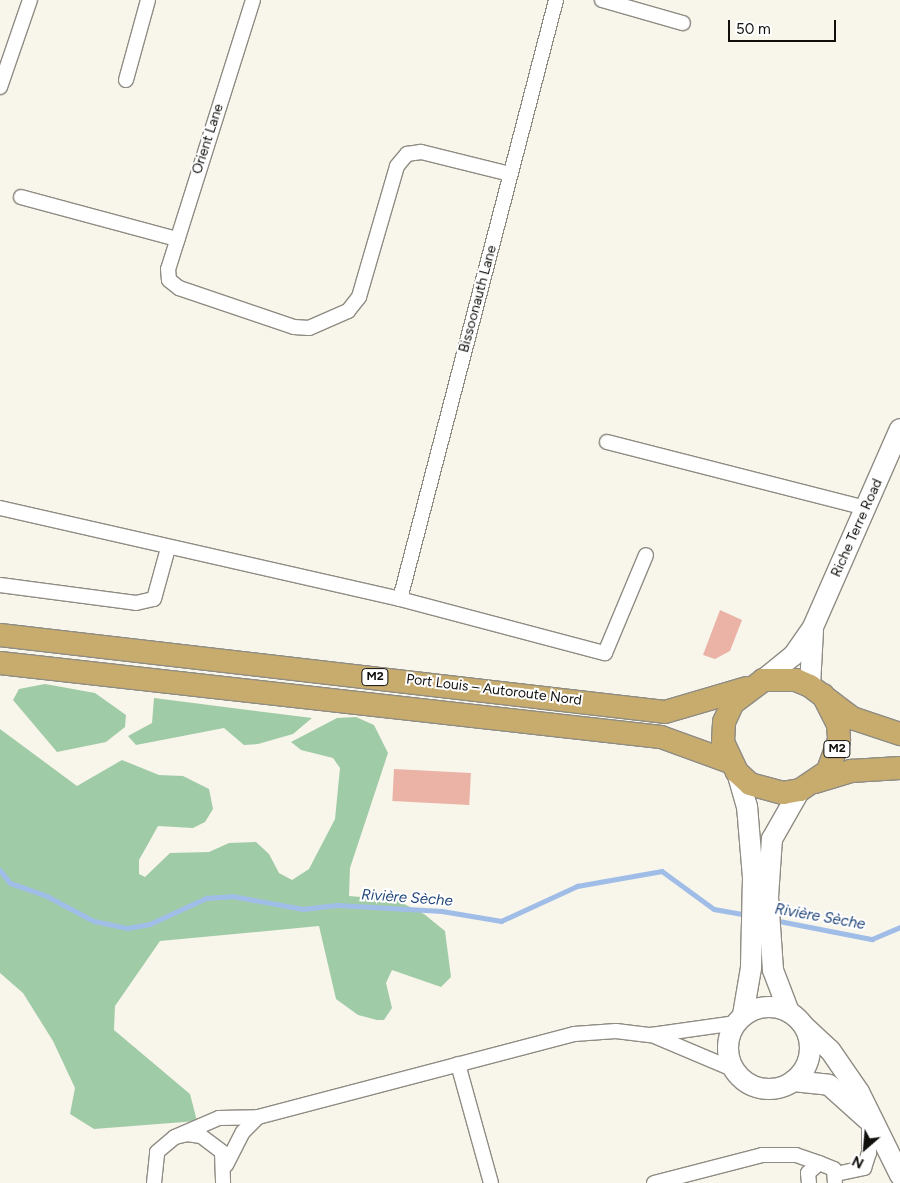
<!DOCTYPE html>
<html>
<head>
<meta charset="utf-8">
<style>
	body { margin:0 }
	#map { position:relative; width:900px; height:1183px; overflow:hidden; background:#f8f5eb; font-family:Figtree,sans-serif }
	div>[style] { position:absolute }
	.forest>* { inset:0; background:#a0cba7 }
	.stream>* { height:4.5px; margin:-2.25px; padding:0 2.25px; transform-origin:2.25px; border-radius:2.25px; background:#a0bde7 }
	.building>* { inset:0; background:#eab3a6; transform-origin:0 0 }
	.roads { filter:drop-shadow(1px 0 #8f8c84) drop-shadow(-1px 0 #8f8c84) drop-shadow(0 1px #8f8c84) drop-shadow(0 -1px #8f8c84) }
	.minor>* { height:14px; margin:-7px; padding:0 7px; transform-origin:7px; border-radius:7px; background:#fff }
	.secondary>* { height:20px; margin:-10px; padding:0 10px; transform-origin:10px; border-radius:10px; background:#fff }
	.secondary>.ring { margin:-10px; padding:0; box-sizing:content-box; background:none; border:20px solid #fff; border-radius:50% }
	.trunk>* { height:22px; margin:-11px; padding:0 11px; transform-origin:11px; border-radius:11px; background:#c7ac6e }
	span { translate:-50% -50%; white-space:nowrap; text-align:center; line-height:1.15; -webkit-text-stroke:4px #fff; paint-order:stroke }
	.shield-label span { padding:1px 4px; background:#fff; border:1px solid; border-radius:4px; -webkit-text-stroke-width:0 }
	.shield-label { font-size:12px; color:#100f0c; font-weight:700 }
	.street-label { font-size:14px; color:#100f0c }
	.water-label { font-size:15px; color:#1f4477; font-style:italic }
	.north { position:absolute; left:840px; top:1123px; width:50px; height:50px; -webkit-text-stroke:4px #fff; paint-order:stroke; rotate:207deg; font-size:14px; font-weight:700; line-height:20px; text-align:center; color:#100f0c }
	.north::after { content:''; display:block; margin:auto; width:18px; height:22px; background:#100f0c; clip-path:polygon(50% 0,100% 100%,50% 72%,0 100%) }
	.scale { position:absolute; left:728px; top:20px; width:108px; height:22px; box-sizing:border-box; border:2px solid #100f0c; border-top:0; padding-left:6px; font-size:15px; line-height:18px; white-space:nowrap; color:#100f0c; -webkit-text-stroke:4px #fff; paint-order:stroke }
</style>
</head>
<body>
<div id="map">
	<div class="forest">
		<div style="clip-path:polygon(45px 684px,95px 693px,126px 715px,125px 727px,106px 742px,57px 752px,13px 700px,19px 689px)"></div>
		<div style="clip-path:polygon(154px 698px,312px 718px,293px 734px,258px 744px,244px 745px,224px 728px,136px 745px,128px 736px,152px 723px)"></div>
		<div style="clip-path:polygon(356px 717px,374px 725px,388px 753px,350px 868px,349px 896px,396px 900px,424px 914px,445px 931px,451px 977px,441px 987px,392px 970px,386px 983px,392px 1008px,384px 1020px,377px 1020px,358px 1015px,336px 999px,319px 926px,160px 941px,115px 1006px,114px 1030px,190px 1094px,197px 1121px,94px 1129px,70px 1114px,75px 1088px,53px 1041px,23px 993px,0 973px,0 729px,77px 786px,122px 760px,159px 775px,183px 776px,209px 789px,213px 809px,205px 822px,193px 828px,158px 826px,139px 860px,139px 874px,145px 877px,170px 853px,209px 852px,229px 843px,256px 842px,269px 854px,279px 873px,292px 880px,309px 869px,335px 819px,340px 768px,333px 758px,301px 750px,291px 742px,337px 718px)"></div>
	</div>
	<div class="stream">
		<div style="left:0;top:870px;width:16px;rotate:52deg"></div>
		<div style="left:10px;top:883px;width:39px;rotate:19deg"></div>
		<div style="left:47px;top:896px;width:53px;rotate:28deg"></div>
		<div style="left:94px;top:921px;width:34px;rotate:12deg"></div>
		<div style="left:127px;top:928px;width:23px;rotate:-10deg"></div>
		<div style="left:150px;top:924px;width:62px;rotate:-24.9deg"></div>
		<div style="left:206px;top:898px;width:26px;rotate:-4deg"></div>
		<div style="left:232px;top:896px;width:72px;rotate:10.4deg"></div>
		<div style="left:303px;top:909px;width:35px;rotate:-7deg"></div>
		<div style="left:338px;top:905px;width:104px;rotate:3.3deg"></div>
		<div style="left:442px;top:911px;width:60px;rotate:9.6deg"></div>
		<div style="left:501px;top:921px;width:84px;rotate:-24.7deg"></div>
		<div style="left:577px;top:886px;width:86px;rotate:-10deg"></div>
		<div style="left:662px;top:871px;width:64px;rotate:36.2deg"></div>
		<div style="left:714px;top:909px;width:34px;rotate:10deg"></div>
		<div style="left:774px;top:920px;width:100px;rotate:11deg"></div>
		<div style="left:872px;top:939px;width:30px;rotate:-23deg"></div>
	</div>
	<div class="building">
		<div style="clip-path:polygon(720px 610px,742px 620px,730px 651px,715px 659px,703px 655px)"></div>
		<div style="left:394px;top:769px;width:77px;height:32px;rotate:3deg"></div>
	</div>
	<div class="roads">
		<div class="minor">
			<div style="left:253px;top:0;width:282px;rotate:107.5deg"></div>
			<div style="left:168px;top:269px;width:11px;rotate:85deg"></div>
			<div style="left:169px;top:280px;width:13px;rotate:39deg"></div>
			<div style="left:179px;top:288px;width:121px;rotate:18.7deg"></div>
			<div style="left:294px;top:327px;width:15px;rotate:4deg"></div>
			<div style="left:309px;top:328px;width:43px;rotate:-23.6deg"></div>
			<div style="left:348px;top:311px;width:18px;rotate:-52deg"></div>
			<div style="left:359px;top:297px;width:136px;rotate:-73.8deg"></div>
			<div style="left:397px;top:166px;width:16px;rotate:-50deg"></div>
			<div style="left:407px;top:154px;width:14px;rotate:-8deg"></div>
			<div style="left:421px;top:152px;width:92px;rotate:13.9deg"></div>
			<div style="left:602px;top:0;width:84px;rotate:15.9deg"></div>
			<div style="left:126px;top:80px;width:83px;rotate:-74.6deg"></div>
			<div style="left:0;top:87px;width:92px;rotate:-71deg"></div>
			<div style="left:21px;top:197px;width:162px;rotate:15.1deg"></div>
			<div style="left:607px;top:442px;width:267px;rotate:14.3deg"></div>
			<div style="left:0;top:508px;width:410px;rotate:12.8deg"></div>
			<div style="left:400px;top:599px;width:212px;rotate:14.8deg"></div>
			<div style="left:605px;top:653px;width:106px;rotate:-67.3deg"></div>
			<div style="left:0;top:585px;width:137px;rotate:7.5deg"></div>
			<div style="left:136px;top:603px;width:18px;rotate:-13deg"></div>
			<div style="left:154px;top:599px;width:53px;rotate:-74.6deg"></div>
			<div style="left:400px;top:599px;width:619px;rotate:-75.4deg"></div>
			<div style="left:652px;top:1035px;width:90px;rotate:22.9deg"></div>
			<div style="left:458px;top:1064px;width:123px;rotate:74.5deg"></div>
			<div style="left:175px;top:1137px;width:48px;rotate:-23.4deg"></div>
			<div style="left:219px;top:1118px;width:39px;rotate:-1deg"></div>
			<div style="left:258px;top:1117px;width:327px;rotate:-14.7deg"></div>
			<div style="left:574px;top:1034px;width:42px;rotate:-4.1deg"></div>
			<div style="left:616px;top:1031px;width:35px;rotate:7deg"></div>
			<div style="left:651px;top:1035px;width:86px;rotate:-8deg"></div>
			<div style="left:226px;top:1165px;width:37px;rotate:-63deg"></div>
			<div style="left:243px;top:1132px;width:21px;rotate:-45deg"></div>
			<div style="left:836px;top:1174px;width:29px;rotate:-12deg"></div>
			<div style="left:864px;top:1168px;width:16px;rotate:-72deg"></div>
			<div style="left:869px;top:1153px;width:32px;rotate:-90deg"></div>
			<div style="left:154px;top:1183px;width:31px;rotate:-84deg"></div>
			<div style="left:157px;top:1152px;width:23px;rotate:-40deg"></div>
			<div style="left:175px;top:1137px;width:12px;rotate:-14deg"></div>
			<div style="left:187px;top:1134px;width:14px;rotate:8deg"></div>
			<div style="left:201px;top:1136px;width:26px;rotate:37deg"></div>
			<div style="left:222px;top:1152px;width:31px;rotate:88deg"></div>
			<div style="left:654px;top:1183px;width:112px;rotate:-14.5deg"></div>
			<div style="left:762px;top:1155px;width:34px"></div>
			<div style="left:796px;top:1155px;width:24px;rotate:19deg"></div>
			<div style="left:809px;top:1183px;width:10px;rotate:-96deg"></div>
			<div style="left:808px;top:1173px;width:15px;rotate:-42deg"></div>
			<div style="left:819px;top:1163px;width:16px;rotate:22deg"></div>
			<div style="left:834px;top:1169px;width:13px;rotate:86deg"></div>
		</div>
		<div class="secondary">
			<div style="left:763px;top:680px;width:38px;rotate:-39deg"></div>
			<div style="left:793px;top:656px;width:35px;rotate:-55deg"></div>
			<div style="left:813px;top:627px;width:216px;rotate:-66.3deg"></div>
			<div style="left:810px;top:686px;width:55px;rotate:-86.9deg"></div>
			<div style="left:737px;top:772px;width:35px;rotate:74deg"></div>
			<div style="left:747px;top:806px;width:72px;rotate:85.2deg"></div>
			<div style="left:753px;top:878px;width:90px;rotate:91.3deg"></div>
			<div style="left:751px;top:968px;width:48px;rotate:99.7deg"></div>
			<div class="ring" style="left:728px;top:1007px;width:62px;height:62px"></div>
			<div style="left:789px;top:1012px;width:45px;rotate:-110.9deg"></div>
			<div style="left:773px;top:970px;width:73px;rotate:-93.9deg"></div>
			<div style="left:768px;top:897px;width:58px;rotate:-86.1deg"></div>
			<div style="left:772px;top:839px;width:56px;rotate:-60.3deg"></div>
			<div style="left:804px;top:1026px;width:35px;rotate:43deg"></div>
			<div style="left:830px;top:1050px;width:51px;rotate:55.4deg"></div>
			<div style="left:859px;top:1092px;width:93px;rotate:63.7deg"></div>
			<div style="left:793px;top:1081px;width:36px;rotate:6deg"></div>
			<div style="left:829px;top:1085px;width:52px;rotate:41.9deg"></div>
		</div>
		<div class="trunk">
			<div style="left:0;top:635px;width:669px;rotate:6.6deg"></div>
			<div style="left:665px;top:712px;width:85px;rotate:-16.3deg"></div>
			<div style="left:0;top:663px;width:665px;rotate:6.39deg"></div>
			<div style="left:661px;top:737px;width:73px;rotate:19.9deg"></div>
			<div style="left:823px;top:695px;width:33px;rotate:63deg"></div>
			<div style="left:838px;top:724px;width:16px;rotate:86deg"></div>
			<div style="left:839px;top:740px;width:33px;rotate:110deg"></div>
			<div style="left:828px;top:771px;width:34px;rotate:146deg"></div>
			<div style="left:800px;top:790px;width:17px;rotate:170deg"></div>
			<div style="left:783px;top:793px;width:34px;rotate:-165deg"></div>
			<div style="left:750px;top:784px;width:18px;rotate:-137deg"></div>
			<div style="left:737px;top:772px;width:33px;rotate:-115deg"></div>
			<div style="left:723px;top:742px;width:20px;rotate:-87deg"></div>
			<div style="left:724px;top:722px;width:21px;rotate:-65deg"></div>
			<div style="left:733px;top:703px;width:38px;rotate:-37deg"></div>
			<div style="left:763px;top:680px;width:33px"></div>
			<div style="left:796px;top:680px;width:15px;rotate:23deg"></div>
			<div style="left:810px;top:686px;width:53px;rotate:37.3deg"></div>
			<div style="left:852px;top:718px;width:51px;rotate:18.4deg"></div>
			<div style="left:815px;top:782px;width:38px;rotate:-17deg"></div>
			<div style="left:851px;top:771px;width:49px;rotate:-3.5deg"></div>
		</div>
	</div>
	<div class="shield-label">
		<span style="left:375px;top:677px">M2</span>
		<span style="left:837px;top:749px">M2</span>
	</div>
	<div class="street-label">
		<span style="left:208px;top:139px;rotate:-72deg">Orient Lane</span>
		<span style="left:478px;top:299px;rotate:-75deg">Bissoonauth Lane</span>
		<span style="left:857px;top:528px;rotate:-66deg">Riche Terre Road</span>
		<span style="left:494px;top:690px;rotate:7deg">Port Louis – Autoroute Nord</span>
	</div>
	<div class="water-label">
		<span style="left:407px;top:898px;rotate:4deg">Rivière Sèche</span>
		<span style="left:820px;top:917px;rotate:10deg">Rivière Sèche</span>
	</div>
	<div class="north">N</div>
	<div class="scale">50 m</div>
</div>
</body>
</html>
